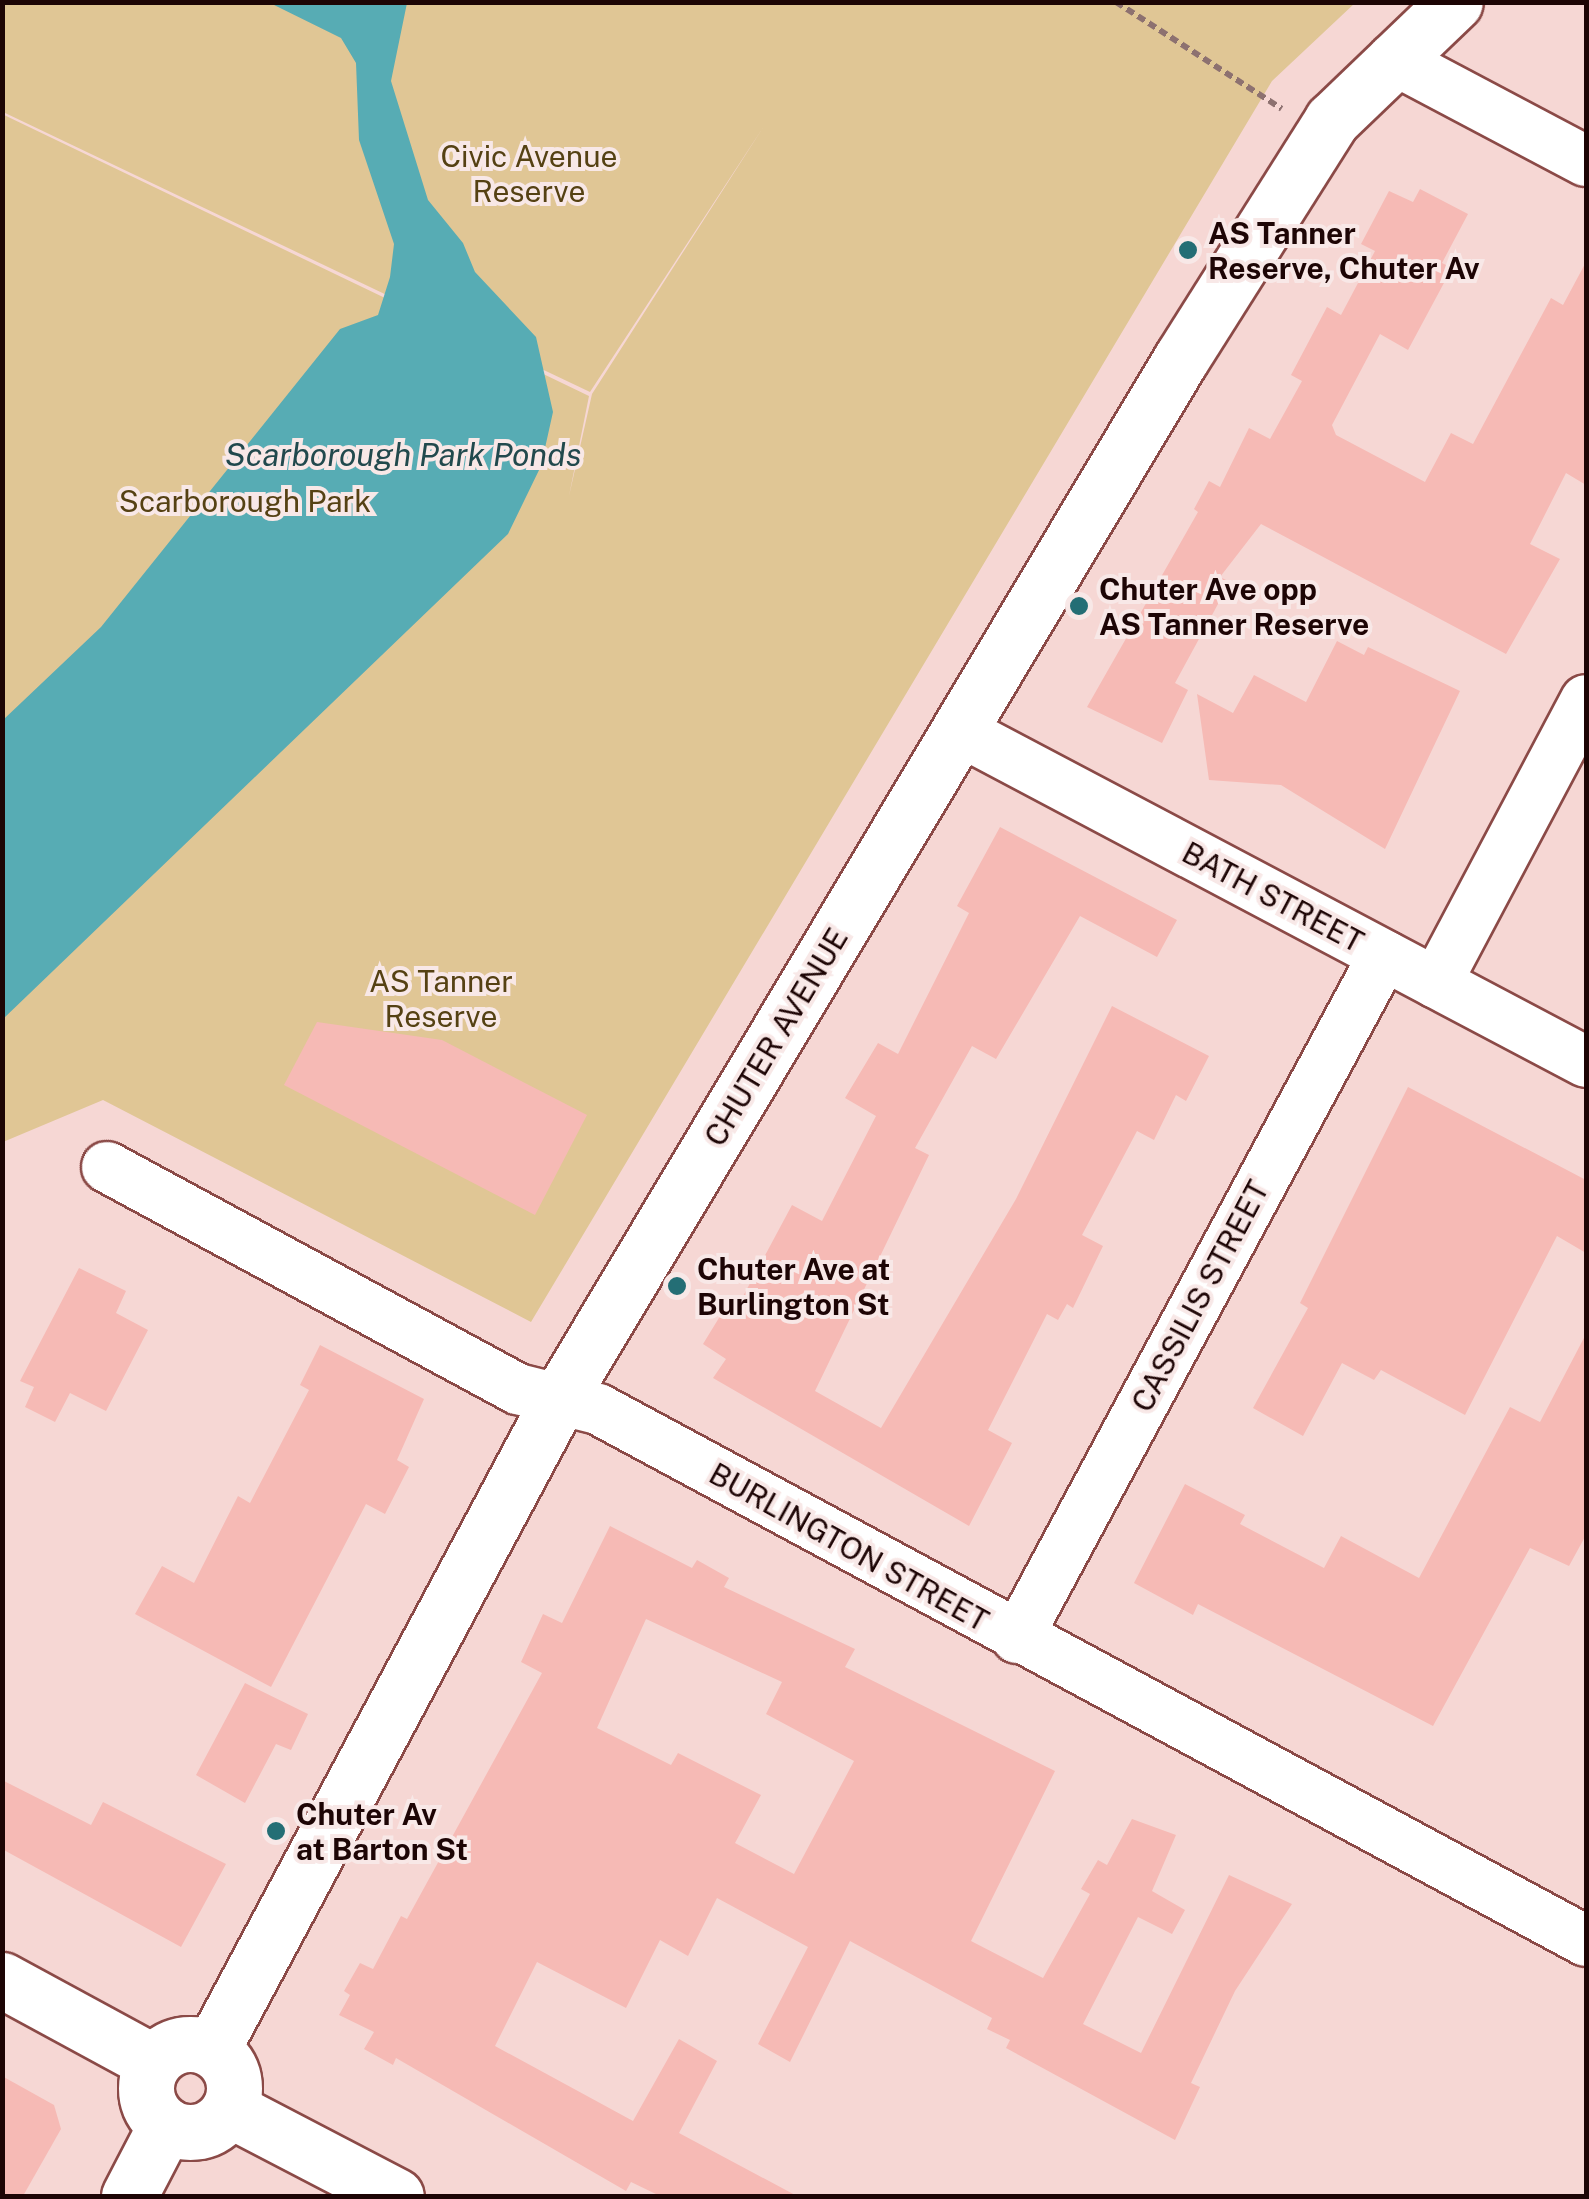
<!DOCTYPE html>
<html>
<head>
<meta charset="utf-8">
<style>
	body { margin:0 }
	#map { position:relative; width:1589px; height:2199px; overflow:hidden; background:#f6d7d4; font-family:"Public Sans",sans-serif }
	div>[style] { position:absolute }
	.green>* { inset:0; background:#e0c695 }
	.water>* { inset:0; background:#57acb4 }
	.building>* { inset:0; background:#f6bab5 }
	.path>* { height:6px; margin-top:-3px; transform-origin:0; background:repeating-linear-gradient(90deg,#8d7170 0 8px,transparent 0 13px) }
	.roads { filter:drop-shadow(2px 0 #8b4a47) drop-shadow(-2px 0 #8b4a47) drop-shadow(0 2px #8b4a47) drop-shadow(0 -2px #8b4a47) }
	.minor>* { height:50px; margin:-25px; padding:0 25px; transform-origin:25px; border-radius:25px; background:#fff }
	.tertiary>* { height:55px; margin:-27.5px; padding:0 27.5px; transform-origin:27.5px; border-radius:27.5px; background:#fff }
	.secondary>* { height:55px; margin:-27.5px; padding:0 27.5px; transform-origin:27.5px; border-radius:27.5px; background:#fff }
	.secondary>.ring { margin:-27.5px; padding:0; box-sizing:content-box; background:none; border:55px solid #fff; border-radius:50% }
	.dots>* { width:28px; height:28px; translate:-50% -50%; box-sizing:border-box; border:5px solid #f8e8e7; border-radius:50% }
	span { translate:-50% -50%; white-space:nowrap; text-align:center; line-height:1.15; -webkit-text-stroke:8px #f8e8e7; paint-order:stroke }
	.park-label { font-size:30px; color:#554113 }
	.poi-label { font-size:30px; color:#1d0505; font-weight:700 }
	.left { translate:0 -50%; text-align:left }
	.street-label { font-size:30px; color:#1d0505 }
	.water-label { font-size:32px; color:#21494d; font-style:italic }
	.frame { position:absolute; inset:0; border:5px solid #1d0505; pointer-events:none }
</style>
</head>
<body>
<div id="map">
	<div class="green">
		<div style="clip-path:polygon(3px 3px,1355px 3px,1272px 81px,531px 1322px,103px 1100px,3px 1142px,2px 114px,589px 396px,569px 496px,592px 394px,764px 126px,590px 392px,3px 112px)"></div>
	</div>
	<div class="water">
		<div style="clip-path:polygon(270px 3px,407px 3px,391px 81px,428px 200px,463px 243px,475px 272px,536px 337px,553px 412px,541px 466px,508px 534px,3px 1019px,3px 720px,101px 627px,340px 329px,378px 315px,390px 277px,394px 244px,359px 140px,356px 63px,341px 38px)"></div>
	</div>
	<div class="building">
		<div style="clip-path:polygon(1420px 189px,1468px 214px,1442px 263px,1452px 268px,1408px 350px,1380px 334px,1332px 425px,1336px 435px,1425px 482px,1451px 433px,1473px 444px,1551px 298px,1563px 305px,1586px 262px,1586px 485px,1566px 473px,1530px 544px,1560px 559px,1506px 654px,1261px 524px,1220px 577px,1230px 582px,1175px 683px,1188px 690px,1162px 743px,1087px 707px,1198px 512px,1194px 509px,1209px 481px,1220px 487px,1249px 428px,1270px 439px,1302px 381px,1291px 375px,1327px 307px,1341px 315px,1375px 251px,1361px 244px,1389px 191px,1413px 202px)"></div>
		<div style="clip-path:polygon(1337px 641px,1364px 655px,1368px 647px,1460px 691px,1385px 849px,1281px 785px,1209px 780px,1197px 694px,1233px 713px,1254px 675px,1306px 702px)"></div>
		<div style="clip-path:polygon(1000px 827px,1177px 920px,1157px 957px,1080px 916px,996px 1059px,972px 1046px,915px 1148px,929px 1155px,815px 1391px,881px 1428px,1016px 1199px,1112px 1006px,1209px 1056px,1186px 1101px,1176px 1095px,1154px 1140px,1137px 1131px,1082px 1235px,1103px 1246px,1073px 1308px,1067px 1304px,1058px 1320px,1047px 1314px,988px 1430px,1012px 1443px,969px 1526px,713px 1378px,726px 1359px,703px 1344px,733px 1295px,741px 1300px,792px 1205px,822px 1221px,876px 1116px,845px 1098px,878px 1043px,898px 1054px,969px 913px,957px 906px)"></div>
		<div style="clip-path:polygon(317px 1022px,442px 1040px,587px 1115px,535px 1215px,284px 1085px)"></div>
		<div style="clip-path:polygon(1408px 1087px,1586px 1180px,1586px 1253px,1557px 1236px,1465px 1415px,1381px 1370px,1374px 1380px,1342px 1363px,1303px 1436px,1253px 1408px,1308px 1308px,1300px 1303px)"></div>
		<div style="clip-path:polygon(79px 1268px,126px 1291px,116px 1313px,148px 1330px,106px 1411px,70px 1393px,55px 1422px,25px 1407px,34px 1387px,20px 1381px)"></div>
		<div style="clip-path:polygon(1586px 1334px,1586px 1535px,1569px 1566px,1530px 1548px,1433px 1726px,1198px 1604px,1193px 1615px,1134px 1583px,1185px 1484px,1245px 1515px,1240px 1524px,1324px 1568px,1341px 1536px,1419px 1578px,1510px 1407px,1540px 1422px)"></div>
		<div style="clip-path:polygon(320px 1345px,424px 1399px,397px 1460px,409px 1467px,385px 1514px,366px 1504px,271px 1687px,135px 1614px,162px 1566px,194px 1583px,238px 1496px,250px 1503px,309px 1390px,300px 1385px)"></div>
		<div style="clip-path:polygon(evenodd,610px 1526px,692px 1568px,697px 1560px,729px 1578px,724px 1587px,855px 1649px,845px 1667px,1055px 1771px,971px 1941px,1043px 1978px,1090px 1894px,1081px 1889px,1098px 1860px,1107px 1865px,1132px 1819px,1176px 1835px,1152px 1891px,1185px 1910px,1172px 1934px,1138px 1917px,1083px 2024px,1141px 2053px,1229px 1875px,1292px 1904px,1235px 1991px,1191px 2083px,1200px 2087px,1175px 2140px,1006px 2048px,1010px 2040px,987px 2029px,992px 2018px,850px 1941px,790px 2062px,758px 2044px,808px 1947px,717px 1898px,688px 1956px,660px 1940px,626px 2008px,537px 1962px,495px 2046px,633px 2121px,679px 2039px,717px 2061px,679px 2133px,797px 2196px,660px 2196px,631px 2182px,626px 2191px,396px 2058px,393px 2065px,364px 2049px,374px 2032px,339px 2015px,350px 1995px,344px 1991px,360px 1963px,373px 1969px,401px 1916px,407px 1919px,542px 1673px,521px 1662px,543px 1614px,562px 1623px,610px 1526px,646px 1619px,782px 1682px,766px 1714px,854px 1761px,794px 1874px,735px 1843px,761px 1795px,678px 1753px,671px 1765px,597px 1728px,646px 1619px)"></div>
		<div style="clip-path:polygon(245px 1683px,308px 1714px,291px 1750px,276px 1744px,245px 1803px,196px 1775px)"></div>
		<div style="clip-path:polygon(2px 1780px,91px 1825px,103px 1802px,226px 1864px,181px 1947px,2px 1849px)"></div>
		<div style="clip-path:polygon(2px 2076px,54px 2105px,61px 2129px,23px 2196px,2px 2196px)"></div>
	</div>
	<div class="path">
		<div style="left:1116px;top:2px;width:197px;rotate:32.8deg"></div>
	</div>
	<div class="roads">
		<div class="minor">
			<div style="left:1393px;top:59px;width:218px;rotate:27.9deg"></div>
			<div style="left:960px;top:731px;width:708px;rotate:27.87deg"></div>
			<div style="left:1436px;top:983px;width:320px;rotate:-62.1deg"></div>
			<div style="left:107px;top:1167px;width:467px;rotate:28.4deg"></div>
			<div style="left:518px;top:1389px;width:82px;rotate:14deg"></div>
			<div style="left:598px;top:1409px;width:1122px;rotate:28.3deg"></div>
			<div style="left:1017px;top:1638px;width:775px;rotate:-61.75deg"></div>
		</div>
		<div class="tertiary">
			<div style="left:2px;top:1980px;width:172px;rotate:28.5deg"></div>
			<div style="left:229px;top:2109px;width:188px;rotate:27.5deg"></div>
		</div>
		<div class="secondary">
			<div class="ring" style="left:146px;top:2044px;width:33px;height:33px"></div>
			<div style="left:212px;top:2049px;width:737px;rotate:-61.9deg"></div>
			<div style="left:559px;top:1399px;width:1212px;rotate:-59.12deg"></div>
			<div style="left:1181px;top:359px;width:283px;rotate:-57.7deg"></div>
			<div style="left:1332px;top:120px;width:170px;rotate:-43.8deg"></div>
			<div style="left:129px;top:2196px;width:80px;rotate:-62.5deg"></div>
		</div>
	</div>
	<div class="dots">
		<div style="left:1188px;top:250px;background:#246e75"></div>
		<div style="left:1079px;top:606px;background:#246e75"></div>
		<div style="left:677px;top:1286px;background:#246e75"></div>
		<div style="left:276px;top:1831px;background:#246e75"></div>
	</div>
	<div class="park-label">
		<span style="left:529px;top:173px">Civic Avenue<br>Reserve</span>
		<span style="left:245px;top:501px">Scarborough Park</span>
		<span style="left:441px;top:998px">AS Tanner<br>Reserve</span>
	</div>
	<div class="poi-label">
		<span class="left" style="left:1208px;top:250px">AS Tanner<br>Reserve, Chuter Av</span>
		<span class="left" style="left:1099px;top:606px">Chuter Ave opp<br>AS Tanner Reserve</span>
		<span class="left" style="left:697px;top:1286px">Chuter Ave at<br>Burlington St</span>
		<span class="left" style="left:296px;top:1831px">Chuter Av<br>at Barton St</span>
	</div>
	<div class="street-label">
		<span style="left:1273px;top:897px;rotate:28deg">BATH STREET</span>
		<span style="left:776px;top:1037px;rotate:-59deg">CHUTER AVENUE</span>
		<span style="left:1200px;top:1296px;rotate:-62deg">CASSILIS STREET</span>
		<span style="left:849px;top:1547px;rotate:29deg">BURLINGTON STREET</span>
	</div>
	<div class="water-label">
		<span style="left:403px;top:455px">Scarborough Park Ponds</span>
	</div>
	<div class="frame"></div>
</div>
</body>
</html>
